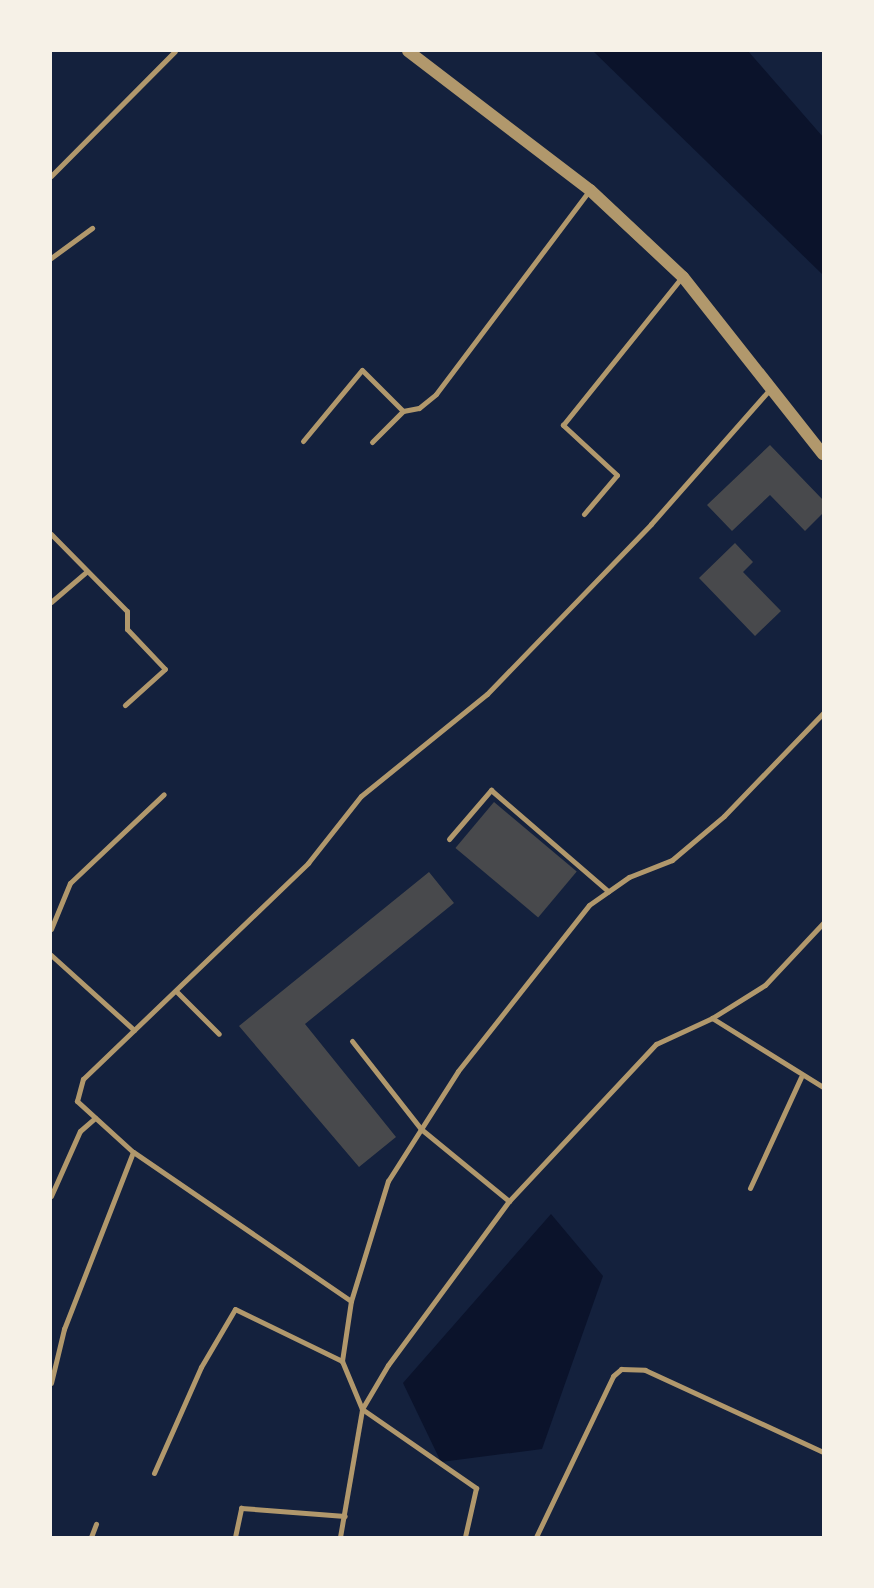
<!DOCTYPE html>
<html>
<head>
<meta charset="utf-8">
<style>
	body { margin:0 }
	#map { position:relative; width:874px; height:1588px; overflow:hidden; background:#14213d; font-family:"Open Sans",sans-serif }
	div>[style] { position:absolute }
	.water>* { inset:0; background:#0b132b }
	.building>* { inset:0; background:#48494c; transform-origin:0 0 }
	.service>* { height:5px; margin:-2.5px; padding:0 2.5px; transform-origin:2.5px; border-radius:2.5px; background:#b1986c }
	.tertiary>* { height:12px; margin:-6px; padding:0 6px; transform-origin:6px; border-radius:6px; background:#b1986c }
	span { translate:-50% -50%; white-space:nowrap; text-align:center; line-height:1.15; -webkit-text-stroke:5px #f6f1e7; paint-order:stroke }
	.frame { position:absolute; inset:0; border:52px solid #f6f1e7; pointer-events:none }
</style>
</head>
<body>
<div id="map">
	<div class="water">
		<div style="clip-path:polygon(593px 51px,748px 51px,823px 137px,823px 275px)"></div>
		<div style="clip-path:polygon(551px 1214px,603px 1276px,542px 1449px,441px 1462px,403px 1383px)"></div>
	</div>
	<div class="building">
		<div style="clip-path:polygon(770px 445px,823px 500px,823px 513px,805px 531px,770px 495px,732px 531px,707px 505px)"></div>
		<div style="clip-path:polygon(735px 543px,753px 562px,743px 572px,781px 611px,755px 636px,699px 578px)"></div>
		<div style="left:494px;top:802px;width:108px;height:60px;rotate:40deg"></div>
		<div style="clip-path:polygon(429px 872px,454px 903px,305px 1024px,396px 1137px,359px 1167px,239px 1026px)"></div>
	</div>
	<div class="service">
		<div style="left:51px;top:176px;width:176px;rotate:-45.2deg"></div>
		<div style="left:51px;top:258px;width:51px;rotate:-36.2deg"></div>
		<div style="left:303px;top:441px;width:92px;rotate:-50.3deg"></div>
		<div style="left:362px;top:370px;width:58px;rotate:45deg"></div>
		<div style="left:372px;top:442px;width:44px;rotate:-45deg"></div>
		<div style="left:403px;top:411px;width:16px;rotate:-11deg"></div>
		<div style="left:419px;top:408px;width:22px;rotate:-39deg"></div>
		<div style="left:436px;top:394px;width:256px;rotate:-53deg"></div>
		<div style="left:584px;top:514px;width:51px;rotate:-49.8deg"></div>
		<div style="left:617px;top:475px;width:74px;rotate:-137.2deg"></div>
		<div style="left:563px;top:425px;width:190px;rotate:-51.2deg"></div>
		<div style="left:51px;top:534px;width:108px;rotate:45.4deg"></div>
		<div style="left:127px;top:611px;width:18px;rotate:90deg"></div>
		<div style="left:127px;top:629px;width:55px;rotate:46.5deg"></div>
		<div style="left:165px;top:669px;width:54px;rotate:138deg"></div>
		<div style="left:51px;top:602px;width:46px;rotate:-40.6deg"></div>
		<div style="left:449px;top:839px;width:65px;rotate:-49.4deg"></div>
		<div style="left:491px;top:790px;width:155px;rotate:40.8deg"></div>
		<div style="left:51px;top:929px;width:50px;rotate:-67.6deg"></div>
		<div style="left:70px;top:883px;width:129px;rotate:-43.4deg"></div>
		<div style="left:51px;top:955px;width:112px;rotate:42.1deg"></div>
		<div style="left:177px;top:992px;width:59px;rotate:45deg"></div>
		<div style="left:712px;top:1018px;width:131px;rotate:31.9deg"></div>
		<div style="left:352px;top:1041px;width:112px;rotate:51.9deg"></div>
		<div style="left:421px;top:1129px;width:114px;rotate:39.3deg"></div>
		<div style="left:750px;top:1188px;width:122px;rotate:-65.3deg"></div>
		<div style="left:51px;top:1196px;width:71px;rotate:-66deg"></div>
		<div style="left:80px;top:1131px;width:20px;rotate:-41deg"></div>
		<div style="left:351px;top:1301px;width:264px;rotate:-145.6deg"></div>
		<div style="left:133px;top:1152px;width:76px;rotate:-137.7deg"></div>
		<div style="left:77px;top:1101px;width:23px;rotate:-75deg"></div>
		<div style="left:83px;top:1079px;width:312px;rotate:-43.8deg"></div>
		<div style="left:308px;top:863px;width:85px;rotate:-51.7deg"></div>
		<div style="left:361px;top:796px;width:162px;rotate:-39deg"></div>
		<div style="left:487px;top:694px;width:236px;rotate:-46deg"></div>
		<div style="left:651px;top:524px;width:180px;rotate:-48.6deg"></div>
		<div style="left:51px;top:1383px;width:56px;rotate:-76.5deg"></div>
		<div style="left:64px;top:1329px;width:190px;rotate:-68.7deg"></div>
		<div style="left:362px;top:1409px;width:52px;rotate:-112.6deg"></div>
		<div style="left:342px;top:1361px;width:61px;rotate:-81.5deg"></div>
		<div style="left:351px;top:1301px;width:126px;rotate:-72.9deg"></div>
		<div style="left:388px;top:1181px;width:130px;rotate:-57.5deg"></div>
		<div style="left:458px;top:1071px;width:211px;rotate:-51.7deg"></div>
		<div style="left:589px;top:905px;width:49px;rotate:-35deg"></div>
		<div style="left:629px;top:877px;width:46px;rotate:-21.6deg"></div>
		<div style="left:672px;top:860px;width:68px;rotate:-40.2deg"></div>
		<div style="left:724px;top:816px;width:143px;rotate:-46.1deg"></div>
		<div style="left:362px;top:1409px;width:139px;rotate:34.7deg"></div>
		<div style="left:476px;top:1488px;width:50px;rotate:102.7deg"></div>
		<div style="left:154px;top:1473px;width:116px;rotate:-66.1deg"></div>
		<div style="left:201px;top:1367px;width:67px;rotate:-59.6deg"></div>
		<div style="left:235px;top:1309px;width:119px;rotate:25.9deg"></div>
		<div style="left:91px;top:1537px;width:14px;rotate:-69deg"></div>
		<div style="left:235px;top:1537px;width:30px;rotate:-78deg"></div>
		<div style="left:241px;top:1508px;width:104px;rotate:4.4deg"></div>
		<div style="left:340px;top:1537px;width:130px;rotate:-80.2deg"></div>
		<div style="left:362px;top:1409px;width:51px;rotate:-59.4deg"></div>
		<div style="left:388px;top:1365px;width:204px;rotate:-53.6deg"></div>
		<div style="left:509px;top:1201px;width:215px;rotate:-46.9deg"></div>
		<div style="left:656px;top:1044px;width:62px;rotate:-24.9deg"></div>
		<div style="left:712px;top:1018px;width:62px;rotate:-31.9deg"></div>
		<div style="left:765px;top:985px;width:85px;rotate:-46.9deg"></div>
		<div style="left:536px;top:1537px;width:178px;rotate:-64.4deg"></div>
		<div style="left:613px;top:1376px;width:11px;rotate:-41deg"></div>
		<div style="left:621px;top:1369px;width:24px;rotate:2deg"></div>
		<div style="left:645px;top:1370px;width:196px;rotate:24.7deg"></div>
	</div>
	<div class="tertiary">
		<div style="left:408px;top:51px;width:229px;rotate:37.4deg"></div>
		<div style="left:590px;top:190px;width:127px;rotate:43.1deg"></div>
		<div style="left:683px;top:277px;width:226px;rotate:51.7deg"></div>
	</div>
	<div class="frame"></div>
</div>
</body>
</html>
